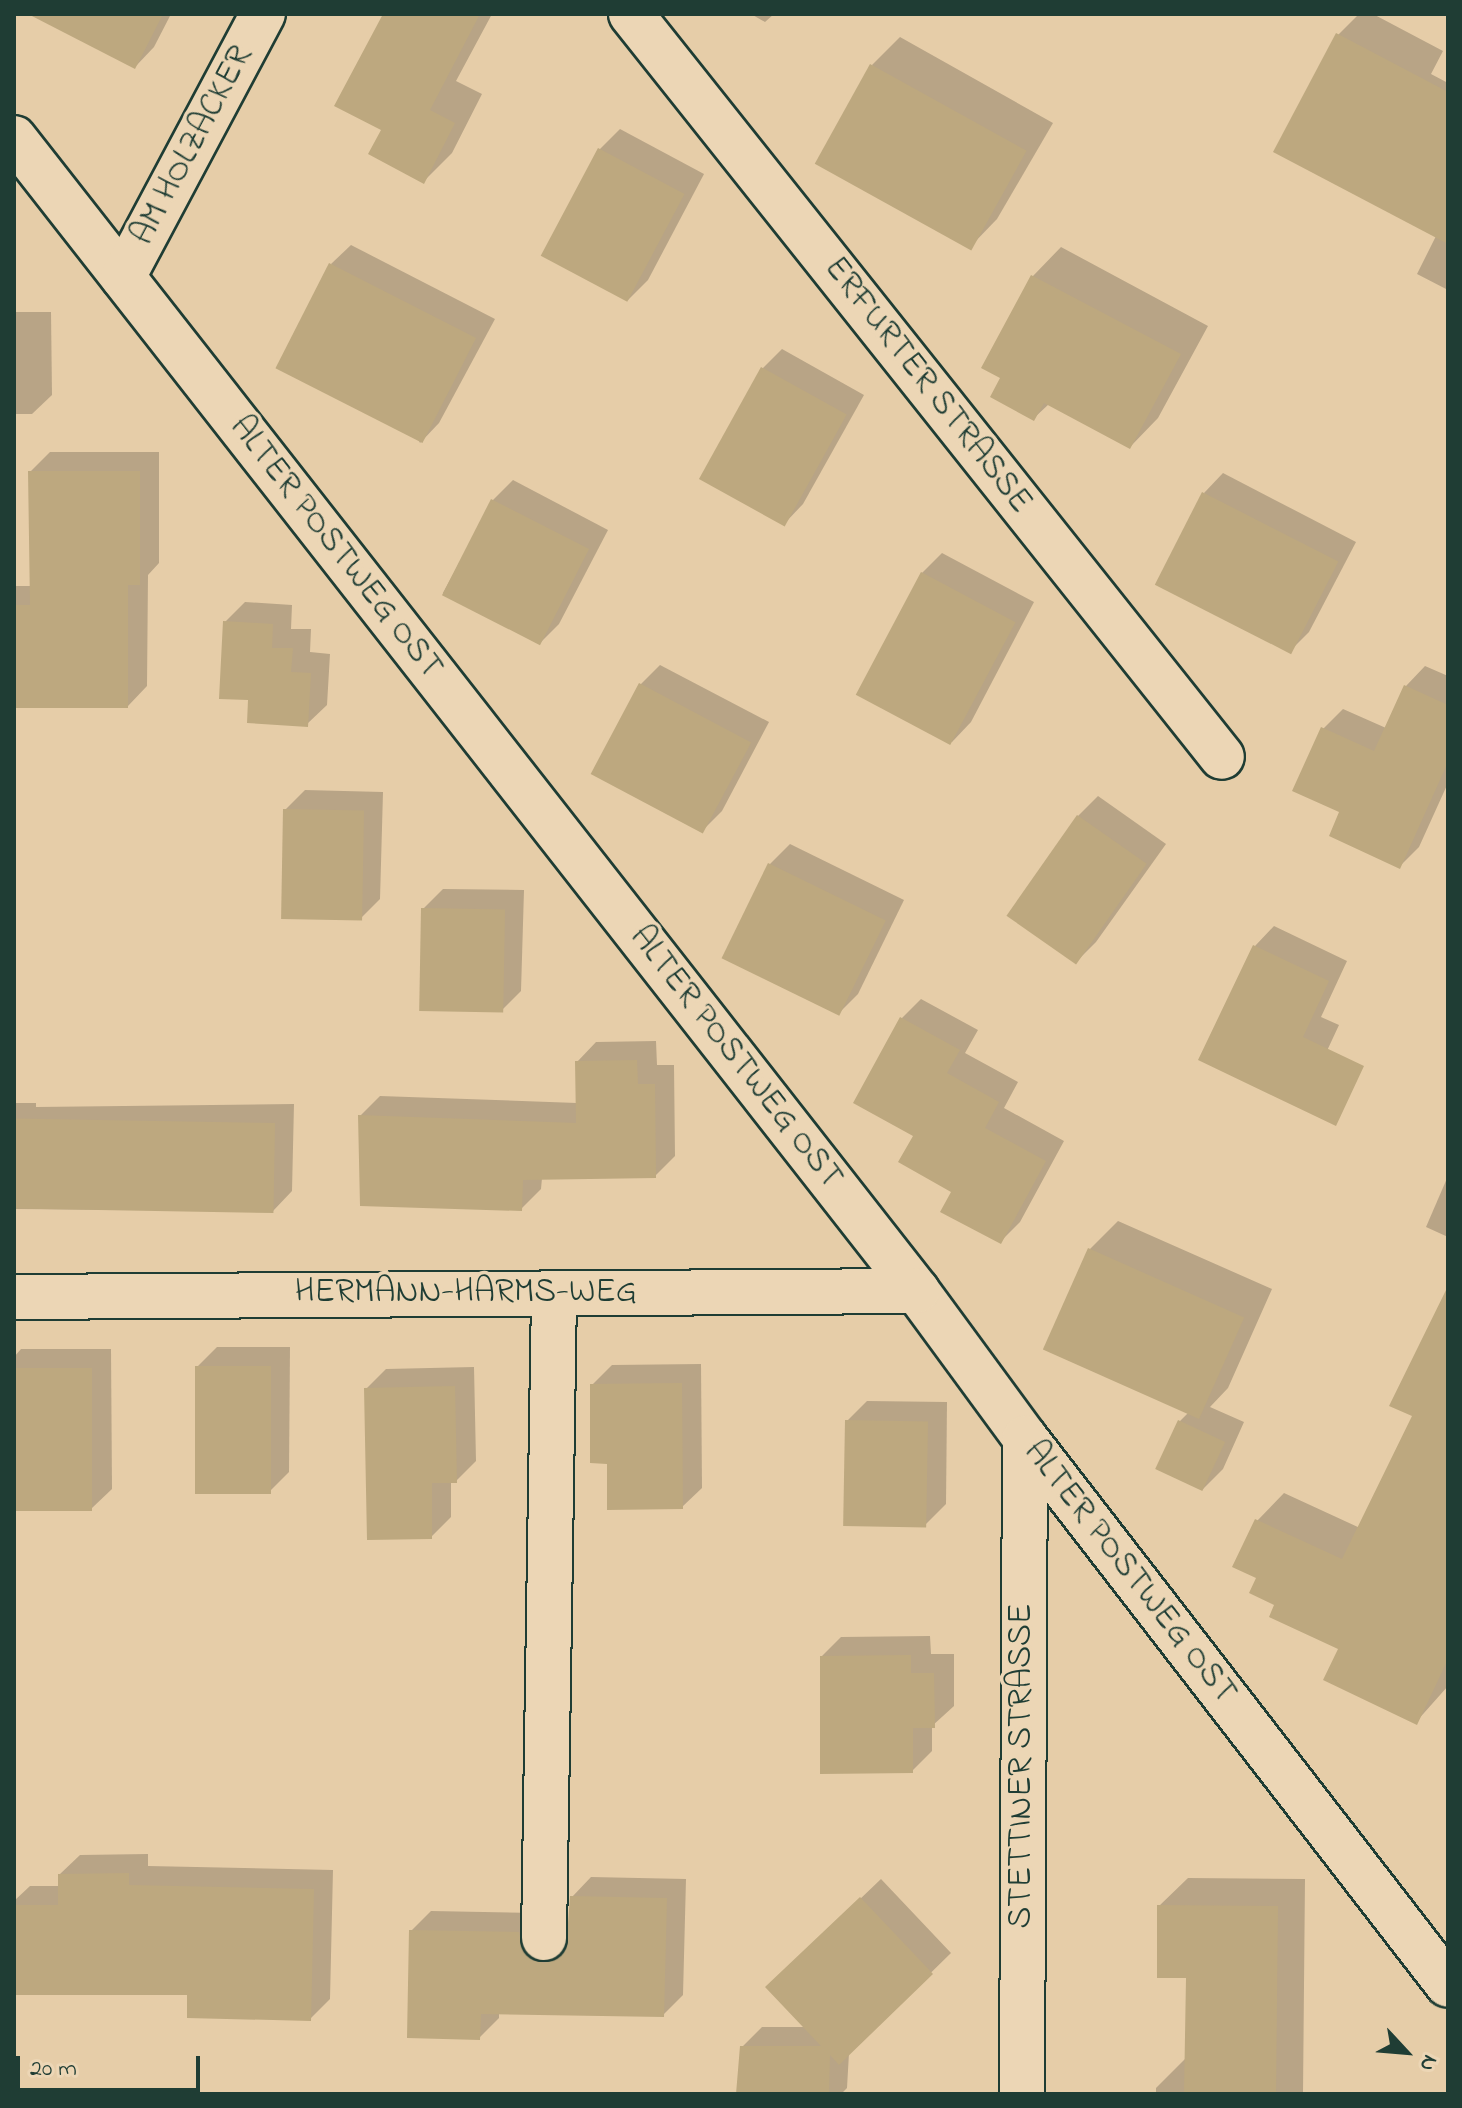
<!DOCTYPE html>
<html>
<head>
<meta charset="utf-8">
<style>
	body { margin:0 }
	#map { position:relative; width:1462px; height:2108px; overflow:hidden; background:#e6cda8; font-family:"Indie Flower",sans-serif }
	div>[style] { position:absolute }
	.shadow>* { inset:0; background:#0003 }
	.building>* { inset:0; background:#bda87f; transform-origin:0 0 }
	.roads { filter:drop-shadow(2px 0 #1f3d34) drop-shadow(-2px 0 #1f3d34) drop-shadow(0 2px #1f3d34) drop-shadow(0 -2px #1f3d34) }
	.minor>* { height:44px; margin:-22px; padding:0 22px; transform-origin:22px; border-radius:22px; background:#ecd6b5 }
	span { translate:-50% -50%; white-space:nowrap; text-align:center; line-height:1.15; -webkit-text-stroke:7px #ecd6b5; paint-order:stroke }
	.street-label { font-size:34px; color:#1f3d34 }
	.frame { position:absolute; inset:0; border:16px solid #1f3d34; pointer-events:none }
	.north { position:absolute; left:1366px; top:2012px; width:80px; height:80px; -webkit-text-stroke:6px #ecd6b5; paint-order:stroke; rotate:116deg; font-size:22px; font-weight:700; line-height:32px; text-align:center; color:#1f3d34 }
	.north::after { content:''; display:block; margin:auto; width:28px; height:36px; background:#1f3d34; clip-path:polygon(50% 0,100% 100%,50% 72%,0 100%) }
	.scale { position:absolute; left:16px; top:2056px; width:184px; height:36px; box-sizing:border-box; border:4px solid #1f3d34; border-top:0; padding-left:10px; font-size:24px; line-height:28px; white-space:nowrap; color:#1f3d34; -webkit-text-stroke:6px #ecd6b5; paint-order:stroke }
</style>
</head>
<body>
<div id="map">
	<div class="shadow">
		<div style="clip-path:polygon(45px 14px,171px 14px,154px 47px,135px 67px)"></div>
		<div style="clip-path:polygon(385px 14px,492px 14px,456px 81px,482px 94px,452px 153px,424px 181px,383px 129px)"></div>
		<div style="clip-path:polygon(751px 14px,774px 14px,765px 22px)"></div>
		<div style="clip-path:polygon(1359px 14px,1373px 14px,1443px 51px,1431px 74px,1448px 83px,1448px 290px,1417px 274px,1436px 236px,1338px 35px)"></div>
		<div style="clip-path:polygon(900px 37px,1053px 123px,997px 219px,969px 248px,872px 65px)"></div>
		<div style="clip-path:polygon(620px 129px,704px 174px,648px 280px,628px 300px,544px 255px,600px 149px)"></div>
		<div style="clip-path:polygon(351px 245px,495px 319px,439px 423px,420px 443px,331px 264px)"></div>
		<div style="clip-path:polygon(1061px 247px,1208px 326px,1158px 418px,1130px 447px,1049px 404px,1034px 418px,1003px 378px,984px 367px,1033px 276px)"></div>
		<div style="clip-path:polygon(14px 312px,51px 312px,52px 395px,32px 414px,14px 414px)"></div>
		<div style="clip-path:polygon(782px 349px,864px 395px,803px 504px,784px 524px,763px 368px)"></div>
		<div style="clip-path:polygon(50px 452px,159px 452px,159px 563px,148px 575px,147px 686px,128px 706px,14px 707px,14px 586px,31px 586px,30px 472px)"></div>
		<div style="clip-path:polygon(1223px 473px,1356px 542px,1309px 632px,1289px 652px,1204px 493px)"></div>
		<div style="clip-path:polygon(513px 480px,608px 530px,559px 624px,539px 644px,443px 593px,493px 500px)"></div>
		<div style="clip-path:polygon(942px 553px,1034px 602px,971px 722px,952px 742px,922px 573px)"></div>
		<div style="clip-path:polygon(245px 602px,292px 605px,291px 629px,311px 629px,310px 652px,330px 654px,327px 705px,307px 724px,250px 698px,225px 622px)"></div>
		<div style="clip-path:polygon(660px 665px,769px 722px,722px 811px,703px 830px,640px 685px)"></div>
		<div style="clip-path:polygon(1425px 666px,1448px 676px,1448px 783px,1419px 847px,1399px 867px,1342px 811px,1323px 729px,1343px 709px,1386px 728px,1406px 686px)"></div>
		<div style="clip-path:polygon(305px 790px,383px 792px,380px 899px,360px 919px,285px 810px)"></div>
		<div style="clip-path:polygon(1098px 796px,1166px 844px,1096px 942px,1076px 962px,1078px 816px)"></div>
		<div style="clip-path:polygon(790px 844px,904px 900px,858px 994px,838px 1014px,724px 958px,770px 864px)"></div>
		<div style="clip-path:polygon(443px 889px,524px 890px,521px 991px,501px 1011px,423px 909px)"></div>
		<div style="clip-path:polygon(1274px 926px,1347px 961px,1321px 1017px,1339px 1025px,1312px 1083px,1255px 946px)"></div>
		<div style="clip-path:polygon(921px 999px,978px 1030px,965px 1053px,1018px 1082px,1004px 1108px,1064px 1141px,1020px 1222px,1000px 1242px,954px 1191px,916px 1135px,902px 1018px)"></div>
		<div style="clip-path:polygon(656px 1041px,657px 1065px,674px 1065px,675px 1156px,655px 1176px,542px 1178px,541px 1189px,521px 1209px,360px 1116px,380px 1096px,577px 1103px,577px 1062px,596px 1042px)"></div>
		<div style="clip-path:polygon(14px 1103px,36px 1103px,36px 1107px,294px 1104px,292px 1191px,273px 1211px,14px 1209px)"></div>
		<div style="clip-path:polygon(1448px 1176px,1448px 1237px,1426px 1227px)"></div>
		<div style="clip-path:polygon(1118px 1221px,1272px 1289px,1228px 1388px,1210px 1407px,1244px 1422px,1223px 1469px,1203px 1489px,1179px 1422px,1189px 1412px,1090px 1249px)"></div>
		<div style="clip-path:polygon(1448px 1290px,1448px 1686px,1416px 1722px,1340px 1648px,1277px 1604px,1259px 1577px,1257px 1521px,1284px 1493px,1360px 1528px,1414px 1415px)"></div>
		<div style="clip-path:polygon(217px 1347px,290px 1347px,289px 1472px,269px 1492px,197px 1367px)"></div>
		<div style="clip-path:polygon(21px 1349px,111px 1349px,112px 1489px,92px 1508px,14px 1509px,14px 1357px)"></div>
		<div style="clip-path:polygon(701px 1364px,702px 1488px,682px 1507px,609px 1462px,592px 1385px,612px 1365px)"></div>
		<div style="clip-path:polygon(474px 1367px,476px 1461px,456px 1481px,451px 1481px,451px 1517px,431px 1537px,366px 1389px,386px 1369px)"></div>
		<div style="clip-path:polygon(867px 1401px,947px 1402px,946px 1504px,926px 1524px,847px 1421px)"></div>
		<div style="clip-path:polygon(930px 1636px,931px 1654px,954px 1654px,954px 1706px,932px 1726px,932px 1751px,912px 1771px,822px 1656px,841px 1637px)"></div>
		<div style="clip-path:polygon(148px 1854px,148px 1866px,333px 1870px,330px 1999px,310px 2019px,189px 1993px,14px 1993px,14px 1901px,30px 1886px,60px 1886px,60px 1874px,80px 1855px)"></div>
		<div style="clip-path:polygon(591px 1877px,686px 1879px,683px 1995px,663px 2015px,499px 2012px,499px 2018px,479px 2038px,411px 1931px,431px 1911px,538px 1913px,552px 1941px,568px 1943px,572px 1897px)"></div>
		<div style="clip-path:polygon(1188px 1878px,1305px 1879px,1303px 2094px,1156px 2094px,1156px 2088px,1185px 2059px,1188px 1976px,1159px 1906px)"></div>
		<div style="clip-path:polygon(881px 1879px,951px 1953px,849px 2053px,847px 2088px,841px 2094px,738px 2094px,742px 2047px,762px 2027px,806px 2027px,788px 1968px)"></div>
		<div style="clip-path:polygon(63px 2091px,121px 2094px,60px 2094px)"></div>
	</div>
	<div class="building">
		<div style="clip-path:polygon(28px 14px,163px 14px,135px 69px)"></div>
		<div style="clip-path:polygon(383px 14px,480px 14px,430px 110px,455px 123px,424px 184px,368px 154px,381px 130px,334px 106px)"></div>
		<div style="clip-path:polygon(1336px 33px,1448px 92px,1448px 244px,1273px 152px)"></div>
		<div style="left:870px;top:64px;width:179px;height:114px;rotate:29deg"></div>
		<div style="left:598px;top:148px;width:98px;height:122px;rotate:28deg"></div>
		<div style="left:329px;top:263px;width:165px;height:118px;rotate:27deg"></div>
		<div style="clip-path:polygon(1031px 275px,1181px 354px,1130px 449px,1044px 403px,1034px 421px,990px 397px,1000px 378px,981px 368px)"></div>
		<div style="left:761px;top:367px;width:98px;height:128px;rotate:29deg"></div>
		<div style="clip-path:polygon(28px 471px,140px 471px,140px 585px,128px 585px,128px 708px,14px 708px,14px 605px,30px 605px)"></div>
		<div style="left:1202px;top:492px;width:153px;height:104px;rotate:27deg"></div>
		<div style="left:491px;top:499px;width:110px;height:108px;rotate:27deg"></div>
		<div style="left:921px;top:572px;width:107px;height:139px;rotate:28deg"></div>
		<div style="clip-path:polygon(223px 621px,273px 624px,272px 648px,293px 648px,291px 672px,311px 673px,308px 727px,247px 723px,248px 700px,219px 699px)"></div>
		<div style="left:639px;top:683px;width:127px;height:103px;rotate:28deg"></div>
		<div style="clip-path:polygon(1404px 685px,1448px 705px,1448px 762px,1400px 869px,1329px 836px,1339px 812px,1292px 791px,1321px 727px,1374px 751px)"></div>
		<div style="left:283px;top:809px;width:81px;height:110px;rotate:1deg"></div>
		<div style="left:1077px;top:815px;width:85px;height:123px;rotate:35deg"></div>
		<div style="left:768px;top:863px;width:131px;height:106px;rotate:26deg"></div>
		<div style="left:421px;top:908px;width:84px;height:103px;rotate:1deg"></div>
		<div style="clip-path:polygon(1253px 945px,1329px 981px,1303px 1037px,1364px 1066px,1336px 1126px,1198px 1060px)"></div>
		<div style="clip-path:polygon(900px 1017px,960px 1050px,947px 1073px,999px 1102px,985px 1128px,1046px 1161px,1001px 1244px,940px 1212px,951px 1192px,898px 1162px,913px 1136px,853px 1103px)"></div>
		<div style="clip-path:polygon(637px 1060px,638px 1084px,655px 1084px,656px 1178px,523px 1180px,522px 1211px,360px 1206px,358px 1115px,576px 1123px,575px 1061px)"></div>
		<div style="left:275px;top:1123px;width:90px;height:261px;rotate:91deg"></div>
		<div style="left:1088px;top:1248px;width:171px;height:111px;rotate:24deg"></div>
		<div style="clip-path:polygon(1448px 1286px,1448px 1659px,1417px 1725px,1323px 1680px,1338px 1649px,1269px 1617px,1274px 1605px,1249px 1593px,1256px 1578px,1232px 1567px,1255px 1519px,1342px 1559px,1412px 1416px,1389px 1406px)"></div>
		<div style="left:195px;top:1366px;width:76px;height:128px"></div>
		<div style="left:14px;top:1368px;width:78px;height:143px"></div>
		<div style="clip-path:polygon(682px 1383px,683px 1509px,607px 1510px,607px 1464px,590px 1463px,590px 1384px)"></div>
		<div style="clip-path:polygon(455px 1386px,457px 1483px,432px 1483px,432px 1539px,367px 1540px,364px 1388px)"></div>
		<div style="left:845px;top:1420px;width:83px;height:106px;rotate:1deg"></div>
		<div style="left:1178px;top:1420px;width:52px;height:54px;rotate:25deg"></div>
		<div style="clip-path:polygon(911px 1655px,911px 1673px,934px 1673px,935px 1728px,913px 1728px,913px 1773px,820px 1774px,820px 1656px)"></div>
		<div style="clip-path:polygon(129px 1873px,129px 1885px,314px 1889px,311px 2021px,187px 2018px,187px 1995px,14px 1995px,14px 1905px,58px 1905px,58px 1874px)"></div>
		<div style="clip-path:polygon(570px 1896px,667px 1898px,664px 2017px,481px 2014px,480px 2040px,407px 2038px,409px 1930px,519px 1932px,523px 1951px,532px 1960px,544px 1963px,557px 1959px,566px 1950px)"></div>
		<div style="clip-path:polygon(860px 1897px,933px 1974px,839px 2065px,830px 2055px,829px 2094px,736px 2094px,740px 2046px,821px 2046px,765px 1987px)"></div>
		<div style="clip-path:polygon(1157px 1905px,1278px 1906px,1276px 2094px,1184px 2094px,1186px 1978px,1157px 1978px)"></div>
	</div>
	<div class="roads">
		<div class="minor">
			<div style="left:631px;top:14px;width:949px;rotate:51.5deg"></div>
			<div style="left:14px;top:138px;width:1465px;rotate:51.93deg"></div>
			<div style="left:917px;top:1291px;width:182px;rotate:53.7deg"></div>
			<div style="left:1025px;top:1438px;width:691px;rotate:52.28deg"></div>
			<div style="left:123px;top:277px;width:298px;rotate:-62deg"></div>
			<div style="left:14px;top:1297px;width:903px;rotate:-0.38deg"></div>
			<div style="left:544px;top:1938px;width:644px;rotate:-89.11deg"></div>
			<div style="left:1022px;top:2094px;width:656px;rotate:-89.74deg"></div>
		</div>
	</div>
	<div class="street-label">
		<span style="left:193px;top:146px;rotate:-62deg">AM HOLZACKER</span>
		<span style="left:927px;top:386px;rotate:52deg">ERFURTER STRASSE</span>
		<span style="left:335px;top:548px;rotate:52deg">ALTER POSTWEG OST</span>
		<span style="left:735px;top:1058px;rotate:52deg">ALTER POSTWEG OST</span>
		<span style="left:466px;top:1294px">HERMANN-HARMS-WEG</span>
		<span style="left:1129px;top:1573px;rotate:52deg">ALTER POSTWEG OST</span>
		<span style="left:1023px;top:1766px;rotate:-90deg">STETTINER STRASSE</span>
	</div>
	<div class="frame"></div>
	<div class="north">N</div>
	<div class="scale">20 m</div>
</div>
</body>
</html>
